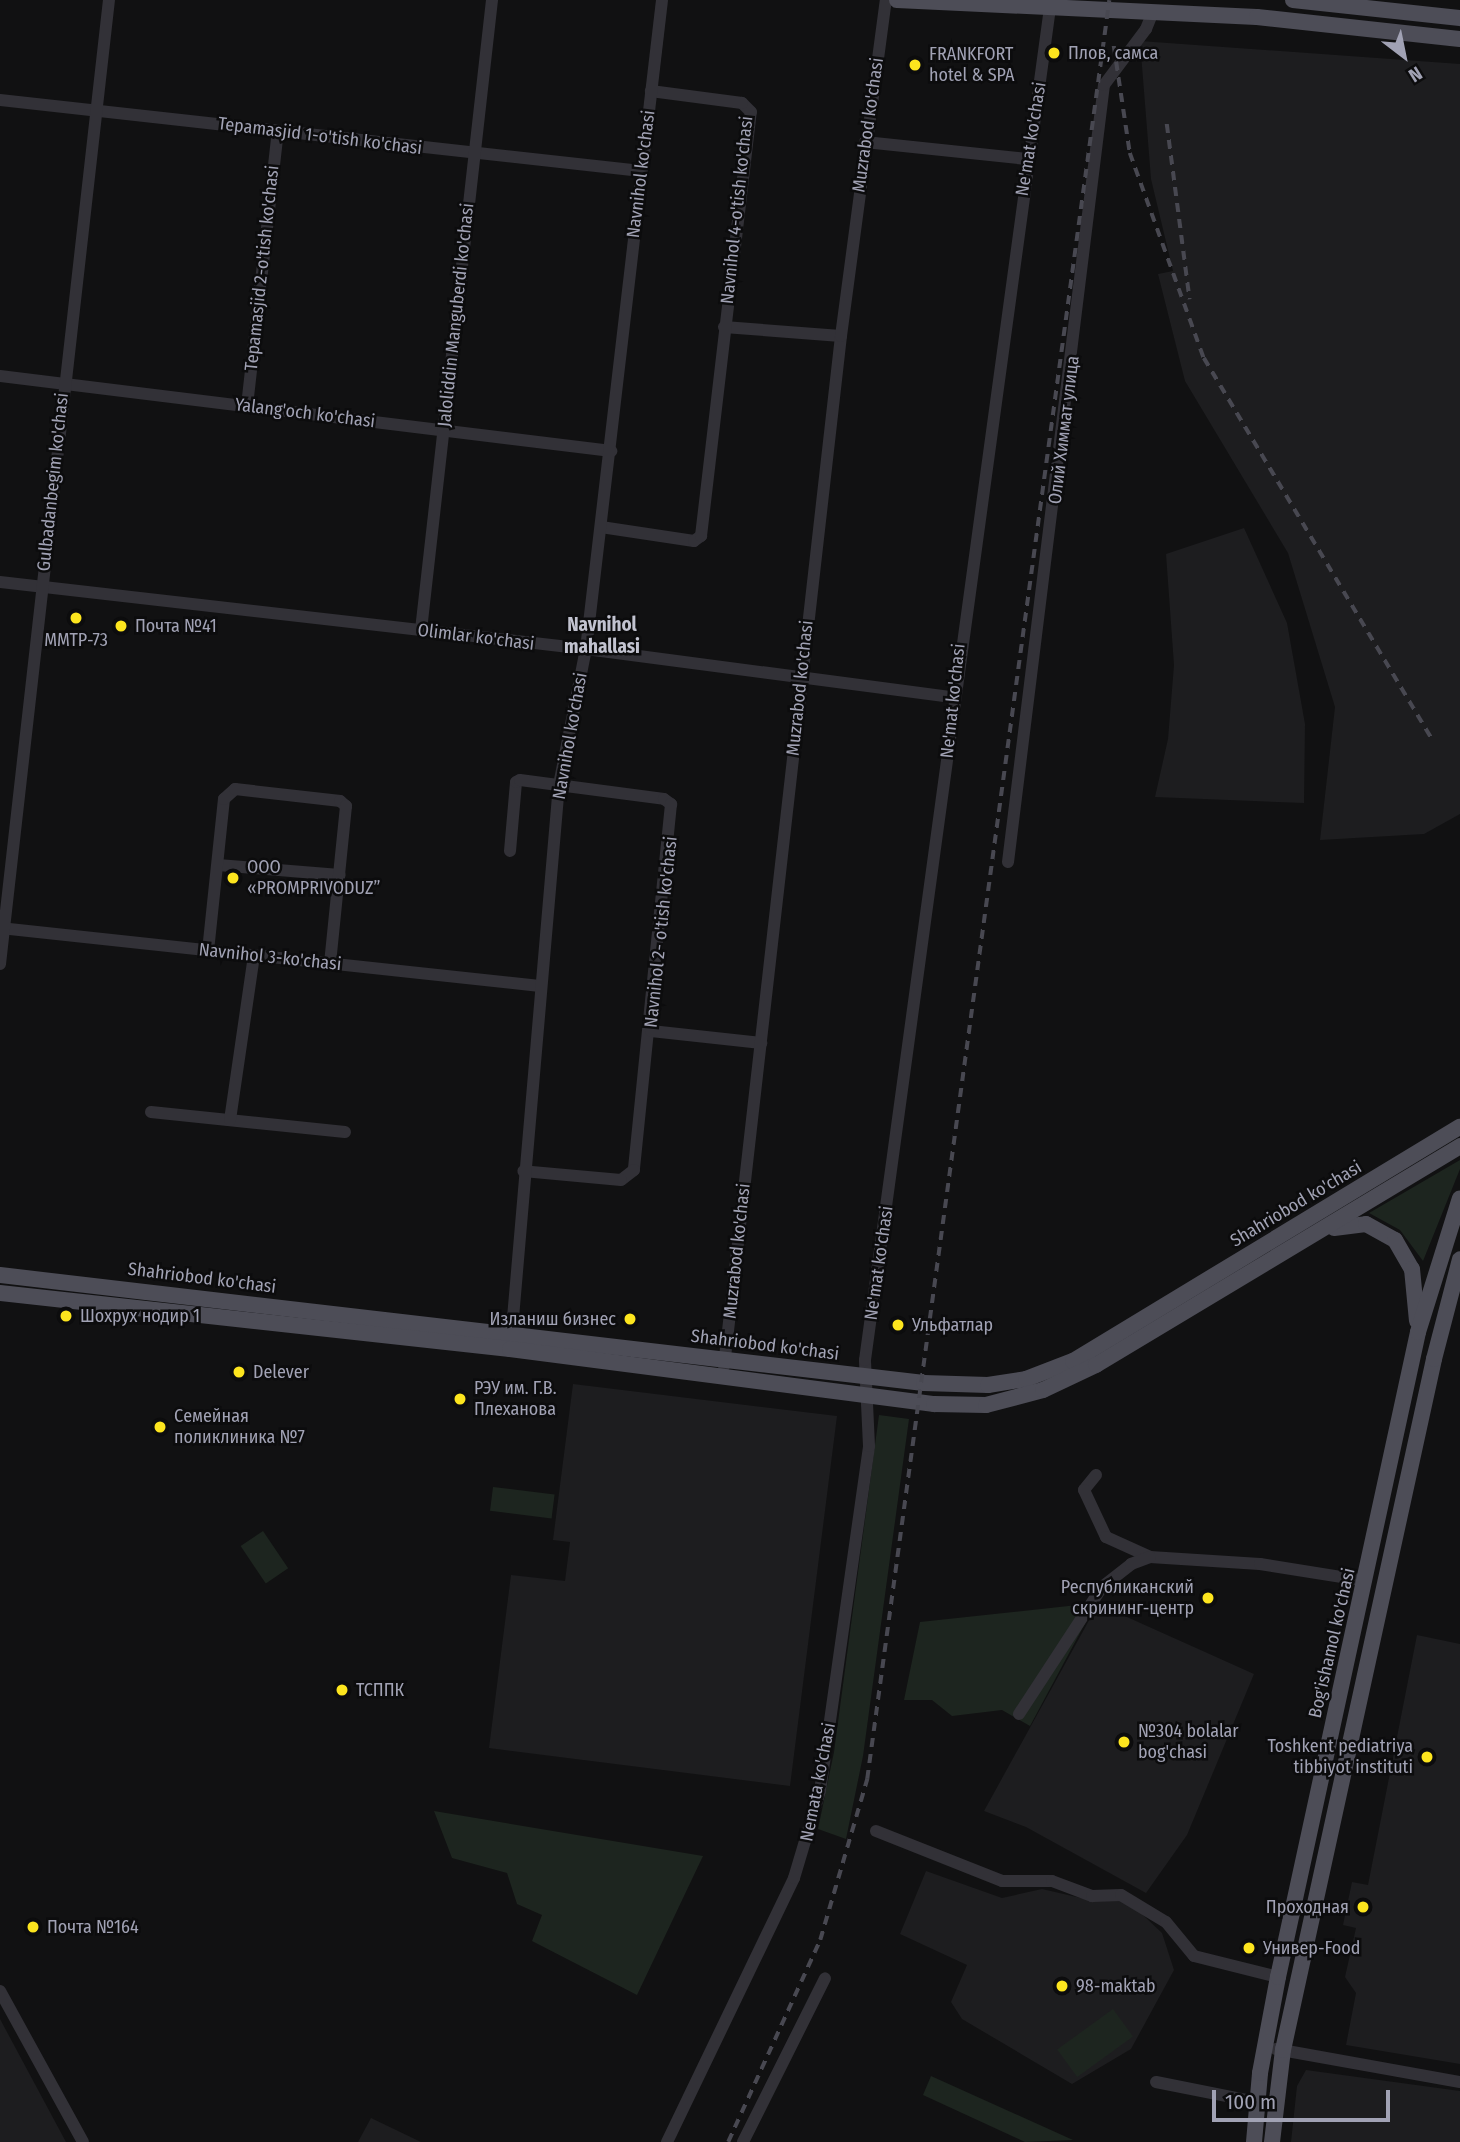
<!DOCTYPE html>
<html>
<head>
<meta charset="utf-8">
<style>
	body { margin:0 }
	#map { position:relative; width:1460px; height:2142px; overflow:hidden; background:#111112; font-family:"Fira Sans Condensed",sans-serif }
	div>[style] { position:absolute }
	.built>* { inset:0; background:#1d1d1f }
	.green>* { inset:0; background:#1d251f; transform-origin:0 0 }
	.minor>* { height:12px; margin:-6px; padding:0 6px; transform-origin:6px; border-radius:6px; background:#323137 }
	.major>* { height:16px; margin:-8px; padding:0 8px; transform-origin:8px; border-radius:8px; background:#4d4d57 }
	.rail>* { height:3.5px; margin-top:-1.75px; transform-origin:0; background:repeating-linear-gradient(90deg,#484851 0 9px,transparent 0 16px) }
	.dots>* { width:19px; height:19px; translate:-50% -50%; box-sizing:border-box; border:4px solid #0c0c0d; border-radius:50% }
	span { translate:-50% -50%; white-space:nowrap; text-align:center; line-height:1.15; -webkit-text-stroke:5px #0c0c0d; paint-order:stroke }
	.poi-label { font-size:18px; color:#a1a2b4 }
	.left { translate:0 -50%; text-align:left }
	.right { translate:-100% -50%; text-align:right }
	.street-label { font-size:18px; color:#a1a2b4 }
	.neighbourhood-label { font-size:19px; color:#c2c3d0; font-weight:700 }
	.north { position:absolute; left:1369px; top:21px; width:70px; height:70px; -webkit-text-stroke:5px #0c0c0d; paint-order:stroke; rotate:148deg; font-size:19px; font-weight:700; line-height:28px; text-align:center; color:#a1a2b4 }
	.north::after { content:''; display:block; margin:auto; width:24px; height:32px; background:#a1a2b4; clip-path:polygon(50% 0,100% 100%,50% 72%,0 100%) }
	.scale { position:absolute; left:1212px; top:2090px; width:178px; height:32px; box-sizing:border-box; border:4px solid #a1a2b4; border-top:0; padding-left:9px; font-size:21px; line-height:24px; white-space:nowrap; color:#a1a2b4; -webkit-text-stroke:5px #0c0c0d; paint-order:stroke }
</style>
</head>
<body>
<div id="map">
	<div class="built">
		<div style="clip-path:polygon(1140px 41px,1460px 64px,1460px 814px,1424px 834px,1320px 840px,1335px 707px,1288px 553px,1185px 381px,1158px 274px,1173px 271px,1151px 179px)"></div>
		<div style="clip-path:polygon(1244px 528px,1287px 623px,1305px 724px,1304px 803px,1155px 797px,1168px 739px,1174px 665px,1166px 554px)"></div>
		<div style="clip-path:polygon(573px 1384px,837px 1416px,790px 1786px,489px 1748px,511px 1575px,565px 1581px,570px 1542px,553px 1540px)"></div>
		<div style="clip-path:polygon(1098px 1604px,1254px 1674px,1187px 1835px,1146px 1893px,1026px 1827px,984px 1811px)"></div>
		<div style="clip-path:polygon(1417px 1635px,1460px 1644px,1460px 2064px,1346px 2045px,1356px 1993px,1345px 1977px,1356px 1928px,1343px 1925px,1352px 1882px,1368px 1885px)"></div>
		<div style="clip-path:polygon(926px 1871px,1002px 1898px,1042px 1889px,1081px 1898px,1126px 1899px,1162px 1933px,1174px 1970px,1131px 2049px,1072px 2084px,962px 2019px,951px 2002px,967px 1965px,900px 1934px)"></div>
		<div style="clip-path:polygon(0 2019px,66px 2142px,0 2142px)"></div>
		<div style="clip-path:polygon(1306px 2070px,1460px 2091px,1460px 2142px,1291px 2142px,1297px 2086px)"></div>
		<div style="clip-path:polygon(371px 2118px,421px 2142px,358px 2142px)"></div>
	</div>
	<div class="green">
		<div style="clip-path:polygon(1460px 1160px,1460px 1169px,1423px 1261px,1400px 1230px,1369px 1213px)"></div>
		<div style="clip-path:polygon(879px 1415px,909px 1419px,863px 1756px,846px 1839px,818px 1829px,834px 1752px)"></div>
		<div style="left:493px;top:1487px;width:62px;height:24px;rotate:7deg"></div>
		<div style="left:263px;top:1531px;width:45px;height:27px;rotate:56deg"></div>
		<div style="clip-path:polygon(1096px 1603px,1030px 1726px,1002px 1710px,952px 1716px,932px 1700px,904px 1700px,920px 1622px)"></div>
		<div style="clip-path:polygon(434px 1811px,703px 1856px,637px 1995px,532px 1941px,542px 1915px,517px 1904px,507px 1873px,452px 1858px)"></div>
		<div style="left:1113px;top:2009px;width:34px;height:69px;rotate:54deg"></div>
		<div style="clip-path:polygon(931px 2076px,1073px 2140px,1025px 2142px,923px 2095px)"></div>
	</div>
	<div class="minor">
		<div style="left:0;top:100px;width:645px;rotate:6.32deg"></div>
		<div style="left:865px;top:142px;width:163px;rotate:6deg"></div>
		<div style="left:724px;top:327px;width:117px;rotate:4.4deg"></div>
		<div style="left:0;top:376px;width:616px;rotate:7deg"></div>
		<div style="left:247px;top:406px;width:277px;rotate:-83.6deg"></div>
		<div style="left:601px;top:527px;width:94px;rotate:8.6deg"></div>
		<div style="left:694px;top:541px;width:9px;rotate:-36deg"></div>
		<div style="left:701px;top:536px;width:427px;rotate:-83.3deg"></div>
		<div style="left:751px;top:112px;width:13px;rotate:-135deg"></div>
		<div style="left:742px;top:103px;width:92px;rotate:-172.5deg"></div>
		<div style="left:0;top:582px;width:590px;rotate:6.52deg"></div>
		<div style="left:586px;top:649px;width:369px;rotate:7.5deg"></div>
		<div style="left:421px;top:630px;width:634px;rotate:-83.57deg"></div>
		<div style="left:510px;top:851px;width:69px;rotate:-85deg"></div>
		<div style="left:516px;top:782px;width:4px;rotate:-27deg"></div>
		<div style="left:520px;top:780px;width:145px;rotate:7.5deg"></div>
		<div style="left:664px;top:799px;width:9px;rotate:36deg"></div>
		<div style="left:671px;top:804px;width:368px;rotate:95.8deg"></div>
		<div style="left:634px;top:1170px;width:16px;rotate:142deg"></div>
		<div style="left:621px;top:1180px;width:98px;rotate:-174.8deg"></div>
		<div style="left:1008px;top:862px;width:783px;rotate:-82.96deg"></div>
		<div style="left:1104px;top:85px;width:70px;rotate:-53.1deg"></div>
		<div style="left:1146px;top:29px;width:18px;rotate:-68deg"></div>
		<div style="left:218px;top:865px;width:122px;rotate:4.7deg"></div>
		<div style="left:0;top:928px;width:543px;rotate:6.13deg"></div>
		<div style="left:208px;top:951px;width:153px;rotate:-84deg"></div>
		<div style="left:224px;top:799px;width:15px;rotate:-42deg"></div>
		<div style="left:235px;top:789px;width:106px;rotate:6.5deg"></div>
		<div style="left:340px;top:801px;width:8px;rotate:40deg"></div>
		<div style="left:346px;top:806px;width:159px;rotate:95.8deg"></div>
		<div style="left:0;top:964px;width:970px;rotate:-83.55deg"></div>
		<div style="left:651px;top:1031px;width:111px;rotate:6.2deg"></div>
		<div style="left:151px;top:1112px;width:195px;rotate:5.9deg"></div>
		<div style="left:230px;top:1120px;width:166px;rotate:-81.7deg"></div>
		<div style="left:511px;top:1341px;width:558px;rotate:-85.07deg"></div>
		<div style="left:559px;top:785px;width:139px;rotate:-78.8deg"></div>
		<div style="left:586px;top:649px;width:653px;rotate:-83.32deg"></div>
		<div style="left:724px;top:1366px;width:1037px;rotate:-83.52deg"></div>
		<div style="left:841px;top:336px;width:339px;rotate:-82.4deg"></div>
		<div style="left:1096px;top:1475px;width:19px;rotate:129deg"></div>
		<div style="left:1084px;top:1490px;width:52px;rotate:64.9deg"></div>
		<div style="left:1106px;top:1537px;width:48px;rotate:24.4deg"></div>
		<div style="left:1150px;top:1557px;width:110px;rotate:3.6deg"></div>
		<div style="left:1260px;top:1564px;width:107px;rotate:9.1deg"></div>
		<div style="left:1019px;top:1714px;width:152px;rotate:-56.8deg"></div>
		<div style="left:1102px;top:1587px;width:37px;rotate:-38deg"></div>
		<div style="left:1131px;top:1564px;width:20px;rotate:-20deg"></div>
		<div style="left:876px;top:1831px;width:136px;rotate:21.6deg"></div>
		<div style="left:1002px;top:1881px;width:50px"></div>
		<div style="left:1052px;top:1881px;width:43px;rotate:20.6deg"></div>
		<div style="left:1092px;top:1896px;width:29px;rotate:-2deg"></div>
		<div style="left:1121px;top:1895px;width:52px;rotate:31deg"></div>
		<div style="left:1166px;top:1922px;width:44px;rotate:50.5deg"></div>
		<div style="left:1194px;top:1956px;width:87px;rotate:14deg"></div>
		<div style="left:0;top:1991px;width:172px;rotate:61.2deg"></div>
		<div style="left:1276px;top:2049px;width:187px;rotate:10.2deg"></div>
		<div style="left:1156px;top:2082px;width:102px;rotate:11.3deg"></div>
		<div style="left:667px;top:2142px;width:293px;rotate:-64.3deg"></div>
		<div style="left:794px;top:1878px;width:91px;rotate:-73.4deg"></div>
		<div style="left:820px;top:1791px;width:348px;rotate:-81.9deg"></div>
		<div style="left:869px;top:1446px;width:86px;rotate:-92.7deg"></div>
		<div style="left:865px;top:1360px;width:1365px;rotate:-82.21deg"></div>
		<div style="left:743px;top:2142px;width:183px;rotate:-63.4deg"></div>
	</div>
	<div class="major">
		<div style="left:897px;top:0;width:360px;rotate:2.7deg"></div>
		<div style="left:1257px;top:17px;width:204px;rotate:6.2deg"></div>
		<div style="left:1293px;top:0;width:168px;rotate:6.2deg"></div>
		<div style="left:1334px;top:1228px;width:32px;rotate:-7deg"></div>
		<div style="left:1366px;top:1224px;width:33px;rotate:29deg"></div>
		<div style="left:1395px;top:1240px;width:34px;rotate:60deg"></div>
		<div style="left:1412px;top:1269px;width:52px;rotate:84.5deg"></div>
		<div style="left:0;top:1275px;width:930px;rotate:6.67deg"></div>
		<div style="left:924px;top:1383px;width:64px;rotate:1.8deg"></div>
		<div style="left:988px;top:1385px;width:38px;rotate:-9deg"></div>
		<div style="left:1026px;top:1379px;width:50px;rotate:-21deg"></div>
		<div style="left:1073px;top:1361px;width:452px;rotate:-31.2deg"></div>
		<div style="left:0;top:1293px;width:513px;rotate:6.27deg"></div>
		<div style="left:510px;top:1349px;width:428px;rotate:7.4deg"></div>
		<div style="left:934px;top:1404px;width:52px;rotate:1.1deg"></div>
		<div style="left:986px;top:1405px;width:59px;rotate:-14.7deg"></div>
		<div style="left:1043px;top:1390px;width:59px;rotate:-25.3deg"></div>
		<div style="left:1096px;top:1365px;width:425px;rotate:-31deg"></div>
		<div style="left:1254px;top:2142px;width:69px;rotate:-85deg"></div>
		<div style="left:1260px;top:2073px;width:98px;rotate:-79.4deg"></div>
		<div style="left:1278px;top:1977px;width:660px;rotate:-77.75deg"></div>
		<div style="left:1418px;top:1332px;width:140px;rotate:-72.6deg"></div>
		<div style="left:1272px;top:2142px;width:93px;rotate:-83.2deg"></div>
		<div style="left:1283px;top:2050px;width:707px;rotate:-77.67deg"></div>
		<div style="left:1434px;top:1359px;width:103px;rotate:-75.4deg"></div>
	</div>
	<div class="rail">
		<div style="left:1114px;top:46px;width:108px;rotate:81.5deg"></div>
		<div style="left:1130px;top:153px;width:218px;rotate:70.2deg"></div>
		<div style="left:1204px;top:358px;width:443px;rotate:59.1deg"></div>
		<div style="left:1167px;top:124px;width:177px;rotate:82.6deg"></div>
		<div style="left:728px;top:2142px;width:222px;rotate:-65.5deg"></div>
		<div style="left:820px;top:1940px;width:168px;rotate:-73.7deg"></div>
		<div style="left:867px;top:1779px;width:1795px;rotate:-82.25deg"></div>
	</div>
	<div class="dots">
		<div style="left:1054px;top:53px;background:#fde51e"></div>
		<div style="left:915px;top:65px;background:#fde51e"></div>
		<div style="left:76px;top:618px;background:#fde51e"></div>
		<div style="left:121px;top:626px;background:#fde51e"></div>
		<div style="left:233px;top:878px;background:#fde51e"></div>
		<div style="left:66px;top:1316px;background:#fde51e"></div>
		<div style="left:630px;top:1319px;background:#fde51e"></div>
		<div style="left:898px;top:1325px;background:#fde51e"></div>
		<div style="left:239px;top:1372px;background:#fde51e"></div>
		<div style="left:460px;top:1399px;background:#fde51e"></div>
		<div style="left:160px;top:1427px;background:#fde51e"></div>
		<div style="left:1208px;top:1598px;background:#fde51e"></div>
		<div style="left:342px;top:1690px;background:#fde51e"></div>
		<div style="left:1124px;top:1742px;background:#fde51e"></div>
		<div style="left:1427px;top:1757px;background:#fde51e"></div>
		<div style="left:1363px;top:1907px;background:#fde51e"></div>
		<div style="left:33px;top:1927px;background:#fde51e"></div>
		<div style="left:1249px;top:1948px;background:#fde51e"></div>
		<div style="left:1062px;top:1986px;background:#fde51e"></div>
	</div>
	<div class="poi-label">
		<span class="left" style="left:1068px;top:53px">Плов, самса</span>
		<span class="left" style="left:929px;top:65px">FRANKFORT<br>hotel &amp; SPA</span>
		<span class="left" style="left:135px;top:626px">Почта №41</span>
		<span style="left:76px;top:640px">MMTP-73</span>
		<span class="left" style="left:247px;top:878px">ООО<br>«PROMPRIVODUZ”</span>
		<span class="left" style="left:80px;top:1316px">Шохрух нодир 1</span>
		<span class="right" style="left:616px;top:1319px">Изланиш бизнес</span>
		<span class="left" style="left:912px;top:1325px">Ульфатлар</span>
		<span class="left" style="left:253px;top:1372px">Delever</span>
		<span class="left" style="left:474px;top:1399px">РЭУ им. Г.В.<br>Плеханова</span>
		<span class="left" style="left:174px;top:1427px">Cемейная<br>поликлиника №7</span>
		<span class="right" style="left:1194px;top:1598px">Республиканский<br>скрининг-центр</span>
		<span class="left" style="left:356px;top:1690px">ТСППК</span>
		<span class="left" style="left:1138px;top:1742px">№304 bolalar<br>bog'chasi</span>
		<span class="right" style="left:1413px;top:1757px">Toshkent pediatriya<br>tibbiyot instituti</span>
		<span class="right" style="left:1349px;top:1907px">Проходная</span>
		<span class="left" style="left:47px;top:1927px">Почта №164</span>
		<span class="left" style="left:1263px;top:1948px">Универ-Food</span>
		<span class="left" style="left:1076px;top:1986px">98-maktab</span>
	</div>
	<div class="street-label">
		<span style="left:868px;top:125px;rotate:-82deg">Muzrabod ko'chasi</span>
		<span style="left:320px;top:136px;rotate:7deg">Tepamasjid 1-o'tish ko'chasi</span>
		<span style="left:1031px;top:139px;rotate:-81deg">Ne'mat ko'chasi</span>
		<span style="left:641px;top:174px;rotate:-83deg">Navnihol ko'chasi</span>
		<span style="left:737px;top:210px;rotate:-84deg">Navnihol 4-o'tish ko'chasi</span>
		<span style="left:262px;top:268px;rotate:-84deg">Tepamasjid 2-o'tish ko'chasi</span>
		<span style="left:456px;top:315px;rotate:-84deg">Jaloliddin Manguberdi ko'chasi</span>
		<span style="left:305px;top:413px;rotate:7deg">Yalang'och ko'chasi</span>
		<span style="left:1064px;top:430px;rotate:-83deg">Олий Химмат улица</span>
		<span style="left:53px;top:482px;rotate:-84deg">Gulbadanbegim ko'chasi</span>
		<span style="left:476px;top:637px;rotate:7deg">Olimlar ko'chasi</span>
		<span style="left:800px;top:688px;rotate:-84deg">Muzrabod ko'chasi</span>
		<span style="left:953px;top:701px;rotate:-84deg">Ne'mat ko'chasi</span>
		<span style="left:570px;top:736px;rotate:-80deg">Navnihol ko'chasi</span>
		<span style="left:661px;top:932px;rotate:-84deg">Navnihol 2- o'tish ko'chasi</span>
		<span style="left:270px;top:957px;rotate:6deg">Navnihol 3-ko'chasi</span>
		<span style="left:1296px;top:1204px;rotate:-31deg">Shahriobod ko'chasi</span>
		<span style="left:737px;top:1251px;rotate:-84deg">Muzrabod ko'chasi</span>
		<span style="left:879px;top:1263px;rotate:-82deg">Ne'mat ko'chasi</span>
		<span style="left:202px;top:1278px;rotate:7deg">Shahriobod ko'chasi</span>
		<span style="left:765px;top:1345px;rotate:7deg">Shahriobod ko'chasi</span>
		<span style="left:1332px;top:1643px;rotate:-77deg">Bog'ishamol ko'chasi</span>
		<span style="left:818px;top:1782px;rotate:-79deg">Nemata ko'chasi</span>
	</div>
	<div class="neighbourhood-label">
		<span style="left:602px;top:636px">Navnihol<br>mahallasi</span>
	</div>
	<div class="north">N</div>
	<div class="scale">100 m</div>
</div>
</body>
</html>
